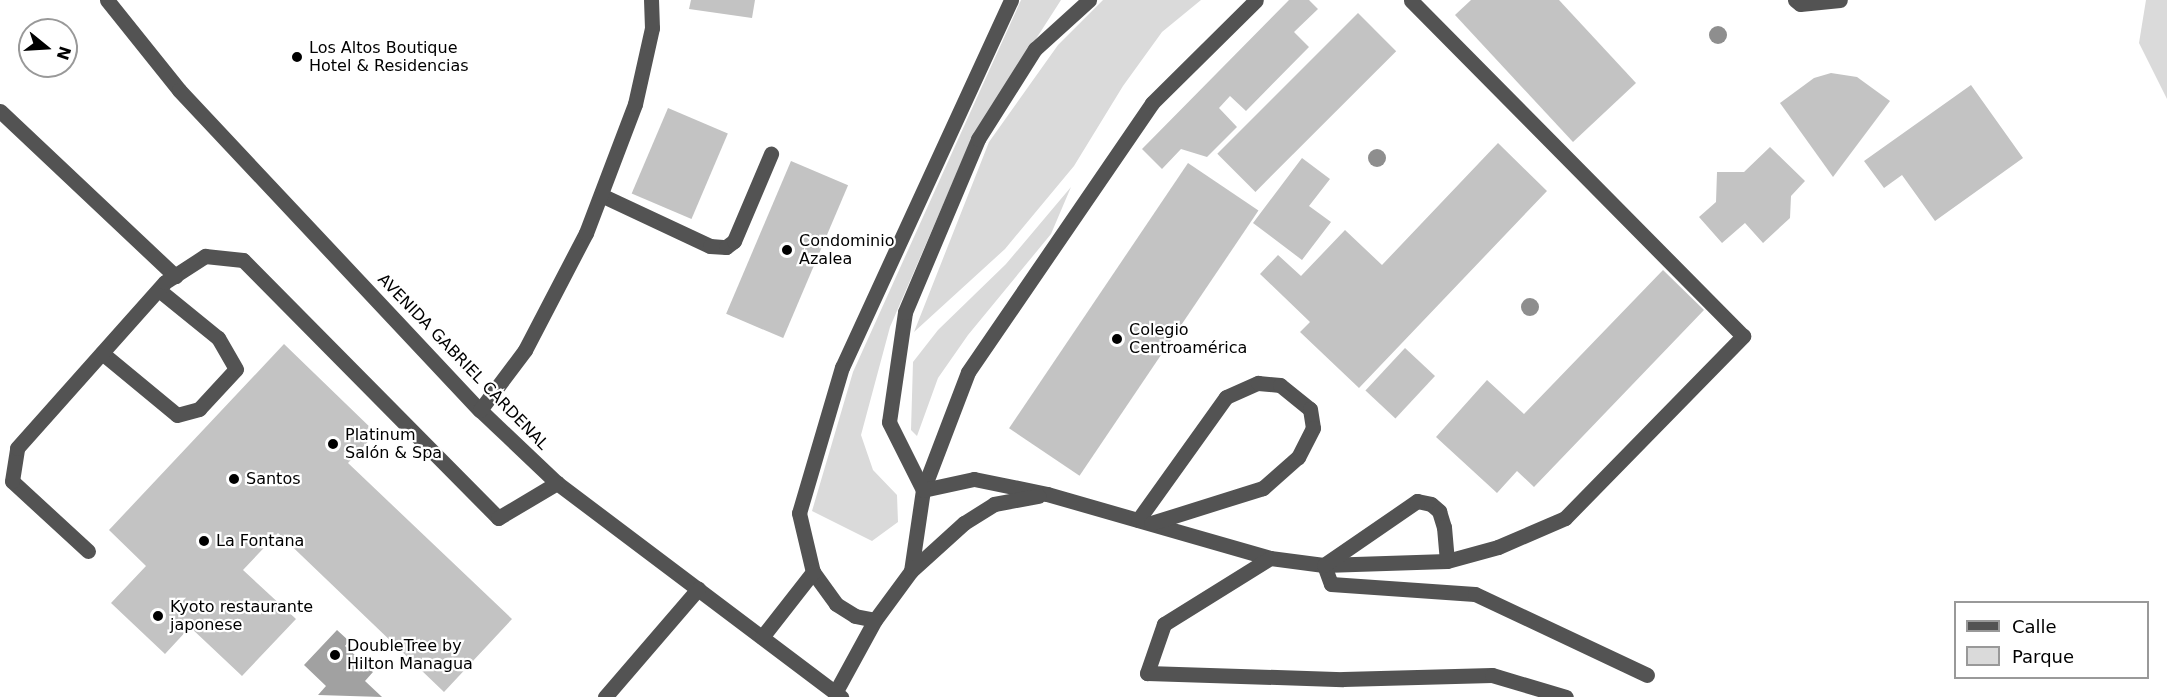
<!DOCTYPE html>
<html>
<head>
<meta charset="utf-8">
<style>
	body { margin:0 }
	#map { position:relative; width:2167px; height:697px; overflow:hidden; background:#fff; font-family:"DejaVu Sans",sans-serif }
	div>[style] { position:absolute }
	.green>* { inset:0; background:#dadada }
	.water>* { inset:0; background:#a1a1a1 }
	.building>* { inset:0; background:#c3c3c3; transform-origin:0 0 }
	.minor>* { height:15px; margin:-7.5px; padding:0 7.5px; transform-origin:7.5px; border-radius:7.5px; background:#535353 }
	.trees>* { width:18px; height:18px; margin:-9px; border-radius:50%; background:#8e8e8e }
	.dots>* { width:16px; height:16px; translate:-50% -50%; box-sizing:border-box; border:3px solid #fff; border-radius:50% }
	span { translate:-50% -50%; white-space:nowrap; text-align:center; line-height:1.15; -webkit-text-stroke:4.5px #fff; paint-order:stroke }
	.poi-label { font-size:16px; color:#000 }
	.left { translate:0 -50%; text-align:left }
	.street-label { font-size:16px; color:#000 }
	.legend { position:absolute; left:1954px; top:601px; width:195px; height:78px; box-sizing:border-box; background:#fff; border:2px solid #999; margin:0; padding:8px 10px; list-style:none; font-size:18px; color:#000 }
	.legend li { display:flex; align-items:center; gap:12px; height:30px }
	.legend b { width:30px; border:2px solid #999 }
	.north { position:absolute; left:18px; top:18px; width:60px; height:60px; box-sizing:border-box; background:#fff; border:2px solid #999; border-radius:50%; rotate:108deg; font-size:16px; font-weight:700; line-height:24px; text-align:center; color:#000 }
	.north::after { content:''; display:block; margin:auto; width:21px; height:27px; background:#000; clip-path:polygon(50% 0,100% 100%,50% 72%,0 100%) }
</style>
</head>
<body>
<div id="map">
	<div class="green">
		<div style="clip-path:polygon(1021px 0,1061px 0,971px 140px,890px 327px,861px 435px,873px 470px,897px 495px,898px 522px,872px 541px,812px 511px,853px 372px)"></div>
		<div style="clip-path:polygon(1103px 0,1201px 0,1162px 32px,1123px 86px,1074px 166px,1005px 249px,914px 332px,989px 142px,1058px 45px)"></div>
		<div style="clip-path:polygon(2146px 0,2167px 0,2167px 99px,2139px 43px)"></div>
		<div style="clip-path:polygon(1071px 187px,1051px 234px,968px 335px,938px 378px,917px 436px,911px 430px,913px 362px,938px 330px,1006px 264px)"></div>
	</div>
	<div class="water">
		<div style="clip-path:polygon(337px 630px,349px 641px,345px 646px,373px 672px,365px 681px,382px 697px,318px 695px,326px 686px,304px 665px)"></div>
	</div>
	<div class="building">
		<div style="clip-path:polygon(691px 0,755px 0,752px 18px,689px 9px)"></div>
		<div style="clip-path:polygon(1289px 0,1309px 0,1318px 9px,1294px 32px,1309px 47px,1246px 111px,1230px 96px,1219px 108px,1237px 127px,1207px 157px,1181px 149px,1162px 169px,1142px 149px)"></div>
		<div style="clip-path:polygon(1471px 0,1559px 0,1636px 83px,1573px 142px,1455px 15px)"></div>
		<div style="left:1358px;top:13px;width:54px;height:199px;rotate:45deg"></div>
		<div style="clip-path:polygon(1831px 73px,1857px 77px,1890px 101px,1833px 177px,1780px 103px,1814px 78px)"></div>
		<div style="clip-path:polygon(1971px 85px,2023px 158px,1935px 221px,1902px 175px,1884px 188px,1864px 161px)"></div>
		<div style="left:668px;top:108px;width:65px;height:93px;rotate:23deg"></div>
		<div style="clip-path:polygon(1498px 143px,1547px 191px,1359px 388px,1300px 332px,1310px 322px,1260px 274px,1278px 255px,1301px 276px,1345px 230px,1382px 265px)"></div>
		<div style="clip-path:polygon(1770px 147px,1805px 181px,1791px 196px,1790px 218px,1763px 243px,1745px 223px,1722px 243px,1699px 217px,1716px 202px,1717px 172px,1744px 172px)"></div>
		<div style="clip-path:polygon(1302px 158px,1330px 179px,1309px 206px,1331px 222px,1302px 260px,1253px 223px)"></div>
		<div style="left:791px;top:161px;width:62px;height:166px;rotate:23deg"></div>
		<div style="left:1188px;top:163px;width:85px;height:320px;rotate:34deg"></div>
		<div style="clip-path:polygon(1663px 270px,1704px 310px,1534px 487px,1517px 471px,1497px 493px,1436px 437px,1487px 380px,1524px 414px)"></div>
		<div style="clip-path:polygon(284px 344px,376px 433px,348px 463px,512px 619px,444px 692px,278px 533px,243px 570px,296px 619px,242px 676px,190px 627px,165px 654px,111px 603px,146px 566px,109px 530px)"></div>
		<div style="left:1405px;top:348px;width:41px;height:58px;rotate:43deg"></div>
	</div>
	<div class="minor">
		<div style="left:107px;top:0;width:115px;rotate:51.3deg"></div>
		<div style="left:179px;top:90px;width:439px;rotate:46.8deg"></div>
		<div style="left:480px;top:410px;width:106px;rotate:43.5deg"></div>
		<div style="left:557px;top:483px;width:356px;rotate:37deg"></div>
		<div style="left:1011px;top:0;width:404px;rotate:114.7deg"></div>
		<div style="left:842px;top:367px;width:152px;rotate:106.4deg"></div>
		<div style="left:799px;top:513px;width:61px;rotate:76.7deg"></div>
		<div style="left:813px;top:572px;width:39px;rotate:54deg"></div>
		<div style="left:836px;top:604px;width:22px;rotate:32deg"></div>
		<div style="left:855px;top:616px;width:20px;rotate:11deg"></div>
		<div style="left:875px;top:620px;width:61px;rotate:-53.7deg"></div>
		<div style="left:911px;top:571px;width:82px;rotate:-81.6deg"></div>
		<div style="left:923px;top:490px;width:126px;rotate:-69.1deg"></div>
		<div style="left:968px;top:372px;width:326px;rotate:-55.6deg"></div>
		<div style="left:1152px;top:103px;width:146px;rotate:-44.7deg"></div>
		<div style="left:1795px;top:0;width:6px;rotate:39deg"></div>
		<div style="left:1800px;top:4px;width:40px;rotate:-5.7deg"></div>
		<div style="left:0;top:111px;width:241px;rotate:43.3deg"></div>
		<div style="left:601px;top:195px;width:120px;rotate:25.1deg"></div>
		<div style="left:710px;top:246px;width:16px;rotate:4deg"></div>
		<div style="left:726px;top:247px;width:10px;rotate:-37deg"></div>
		<div style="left:734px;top:241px;width:95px;rotate:-67deg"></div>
		<div style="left:102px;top:353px;width:97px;rotate:39.6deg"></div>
		<div style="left:177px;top:415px;width:23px;rotate:-15deg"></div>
		<div style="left:199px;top:409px;width:54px;rotate:-47.2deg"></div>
		<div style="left:236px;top:369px;width:36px;rotate:-120deg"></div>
		<div style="left:218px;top:338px;width:76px;rotate:-140.9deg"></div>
		<div style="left:480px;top:410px;width:75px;rotate:-53.1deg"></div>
		<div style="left:525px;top:350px;width:132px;rotate:-62.5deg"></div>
		<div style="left:586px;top:233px;width:138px;rotate:-69.2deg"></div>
		<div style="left:635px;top:104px;width:78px;rotate:-77.4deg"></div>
		<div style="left:652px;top:28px;width:28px;rotate:-92deg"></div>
		<div style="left:923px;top:490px;width:52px;rotate:-12.2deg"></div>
		<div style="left:974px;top:479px;width:75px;rotate:11.6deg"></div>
		<div style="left:1047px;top:494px;width:232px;rotate:16deg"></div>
		<div style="left:1270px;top:558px;width:54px;rotate:7.4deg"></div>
		<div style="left:1324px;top:565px;width:123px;rotate:-1.9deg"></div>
		<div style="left:1447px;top:561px;width:53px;rotate:-15.4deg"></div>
		<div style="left:1498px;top:547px;width:73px;rotate:-23.4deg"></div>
		<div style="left:1565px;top:518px;width:255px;rotate:-45.6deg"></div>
		<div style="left:1743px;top:336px;width:472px;rotate:-134.7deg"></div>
		<div style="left:923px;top:490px;width:76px;rotate:-116.6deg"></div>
		<div style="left:889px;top:422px;width:111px;rotate:-81.7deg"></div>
		<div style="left:905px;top:312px;width:188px;rotate:-67.1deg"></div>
		<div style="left:978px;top:139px;width:107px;rotate:-57.7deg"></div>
		<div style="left:1035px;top:49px;width:73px;rotate:-42.2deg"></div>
		<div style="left:1138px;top:520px;width:151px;rotate:-54.4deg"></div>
		<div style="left:1226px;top:397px;width:35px;rotate:-24deg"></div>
		<div style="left:1258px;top:383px;width:22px;rotate:5deg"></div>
		<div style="left:1280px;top:385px;width:38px;rotate:39deg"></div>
		<div style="left:1310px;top:409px;width:19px;rotate:81deg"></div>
		<div style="left:1313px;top:428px;width:33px;rotate:117deg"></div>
		<div style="left:1298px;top:457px;width:47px;rotate:138.5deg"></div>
		<div style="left:1263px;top:488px;width:117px;rotate:162.6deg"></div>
		<div style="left:88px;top:551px;width:103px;rotate:-137.4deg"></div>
		<div style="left:12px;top:481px;width:33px;rotate:-81deg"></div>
		<div style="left:17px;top:448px;width:222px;rotate:-48.3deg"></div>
		<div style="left:165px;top:282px;width:48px;rotate:-33deg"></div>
		<div style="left:205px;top:256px;width:38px;rotate:6deg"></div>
		<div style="left:243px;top:260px;width:363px;rotate:45.3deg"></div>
		<div style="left:498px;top:518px;width:69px;rotate:-30.7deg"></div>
		<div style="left:1270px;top:558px;width:125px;rotate:148.1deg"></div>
		<div style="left:1164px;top:624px;width:52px;rotate:109.1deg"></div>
		<div style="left:1147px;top:673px;width:196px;rotate:1.8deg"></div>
		<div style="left:1343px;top:679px;width:149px;rotate:-1.5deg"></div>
		<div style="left:1492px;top:675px;width:77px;rotate:16.6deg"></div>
		<div style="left:1324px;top:565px;width:20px;rotate:70deg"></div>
		<div style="left:1331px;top:584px;width:144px;rotate:4deg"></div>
		<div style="left:1475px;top:594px;width:190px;rotate:25.2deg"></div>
		<div style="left:1324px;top:565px;width:113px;rotate:-34.5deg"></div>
		<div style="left:1417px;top:501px;width:14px;rotate:12deg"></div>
		<div style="left:1431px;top:504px;width:11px;rotate:41deg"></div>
		<div style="left:1439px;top:511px;width:17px;rotate:73deg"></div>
		<div style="left:1444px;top:527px;width:34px;rotate:85deg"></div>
		<div style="left:911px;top:571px;width:72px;rotate:-42.2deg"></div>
		<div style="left:964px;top:523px;width:36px;rotate:-32deg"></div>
		<div style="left:994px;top:504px;width:45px;rotate:-10.3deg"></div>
		<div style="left:762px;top:637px;width:83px;rotate:-51.9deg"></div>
		<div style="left:835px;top:693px;width:83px;rotate:-61.3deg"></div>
		<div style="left:605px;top:697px;width:143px;rotate:-49.3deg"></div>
	</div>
	<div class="trees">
		<div style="left:1718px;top:35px"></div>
		<div style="left:1377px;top:158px"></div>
		<div style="left:1530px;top:307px"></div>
	</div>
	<div class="dots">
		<div style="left:297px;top:57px;background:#000"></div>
		<div style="left:787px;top:250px;background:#000"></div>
		<div style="left:1117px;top:339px;background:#000"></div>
		<div style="left:333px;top:444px;background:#000"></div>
		<div style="left:234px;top:479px;background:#000"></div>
		<div style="left:204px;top:541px;background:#000"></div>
		<div style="left:158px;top:616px;background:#000"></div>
		<div style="left:335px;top:655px;background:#000"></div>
	</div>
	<div class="poi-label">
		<span class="left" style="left:309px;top:57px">Los Altos Boutique<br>Hotel &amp; Residencias</span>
		<span class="left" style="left:799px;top:250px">Condominio<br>Azalea</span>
		<span class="left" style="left:1129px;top:339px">Colegio<br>Centroamérica</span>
		<span class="left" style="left:345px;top:444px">Platinum<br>Salón &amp; Spa</span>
		<span class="left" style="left:246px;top:479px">Santos</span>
		<span class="left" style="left:216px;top:541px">La Fontana</span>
		<span class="left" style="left:170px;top:616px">Kyoto restaurante<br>japonese</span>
		<span class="left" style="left:347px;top:655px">DoubleTree by<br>Hilton Managua</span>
	</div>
	<div class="street-label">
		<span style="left:463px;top:362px;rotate:46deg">AVENIDA GABRIEL CARDENAL</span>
	</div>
	<ul class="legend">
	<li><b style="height:8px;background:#535353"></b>Calle</li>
	<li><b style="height:16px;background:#dadada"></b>Parque</li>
	</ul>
	<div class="north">N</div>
</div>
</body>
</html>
